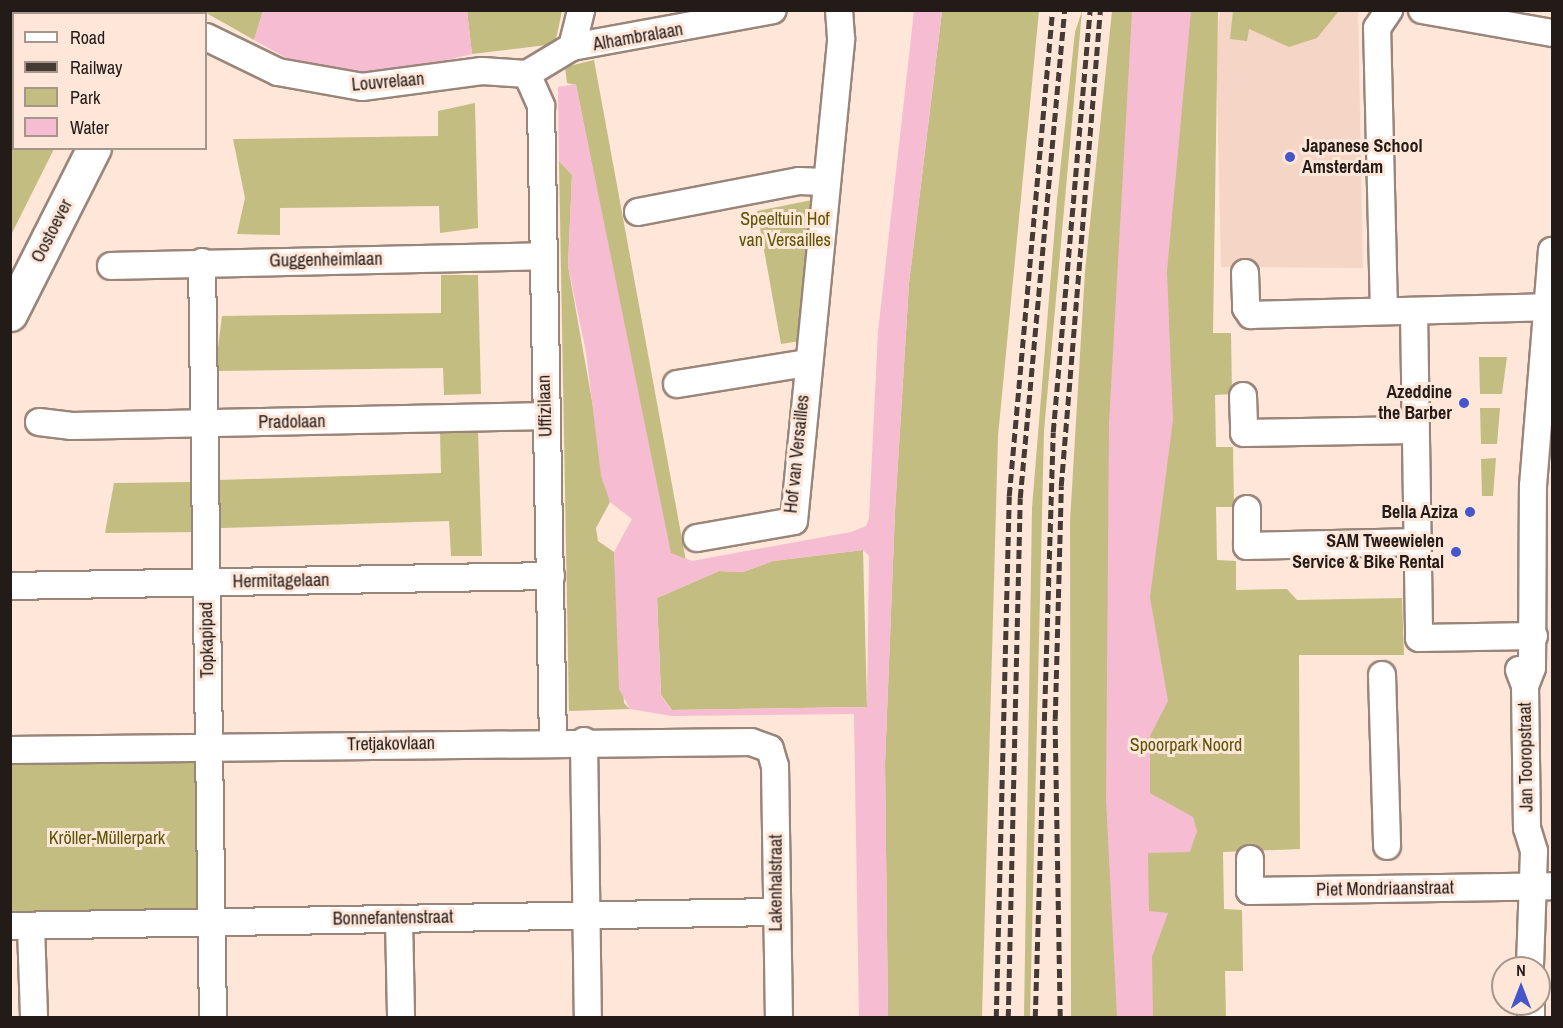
<!DOCTYPE html>
<html>
<head>
<meta charset="utf-8">
<style>
	body { margin:0 }
	#map { position:relative; width:1563px; height:1028px; overflow:hidden; background:#fee6d9; font-family:"Archivo Narrow",sans-serif }
	div>[style] { position:absolute }
	.built>* { inset:0; background:#f5d6c6 }
	.green>* { inset:0; background:#c3bd81; transform-origin:0 0 }
	.water>* { inset:0; background:#f6bcd2 }
	.roads { filter:drop-shadow(2px 0 #9a857a) drop-shadow(-2px 0 #9a857a) drop-shadow(0 2px #9a857a) drop-shadow(0 -2px #9a857a) }
	.minor>* { height:26px; margin:-13px; padding:0 13px; transform-origin:13px; border-radius:13px; background:#fff }
	.major>* { height:33px; margin:-16.5px; padding:0 16.5px; transform-origin:16.5px; border-radius:16.5px; background:#fff }
	.rail>* { height:4.5px; margin-top:-2.25px; transform-origin:0; background:repeating-linear-gradient(90deg,#453b35 0 9px,transparent 0 13.5px) }
	.dots>* { width:16px; height:16px; translate:-50% -50%; box-sizing:border-box; border:3px solid #fee6d9; border-radius:50% }
	span { translate:-50% -50%; white-space:nowrap; text-align:center; line-height:1.15; -webkit-text-stroke:6px #fee6d9; paint-order:stroke }
	.street-label { font-size:18px; color:#231b17 }
	.poi-label { font-size:18px; color:#231b17; font-weight:700 }
	.left { translate:0 -50%; text-align:left }
	.right { translate:-100% -50%; text-align:right }
	.park-label { font-size:18px; color:#5d5507 }
	.frame { position:absolute; inset:0; border:12px solid #231b17; pointer-events:none }
	.legend { position:absolute; left:12px; top:12px; width:195px; height:138px; box-sizing:border-box; background:#fee6d9; border:2px solid #a6958b; margin:0; padding:8px 10px; list-style:none; font-size:18px; color:#231b17 }
	.legend li { display:flex; align-items:center; gap:12px; height:30px }
	.legend b { width:30px; border:2px solid #a6958b }
	.north { position:absolute; left:1491px; top:956px; width:60px; height:60px; box-sizing:border-box; background:#fee6d9; border:2px solid #a6958b; border-radius:50%; rotate:0deg; font-size:16px; font-weight:700; line-height:24px; text-align:center; color:#231b17 }
	.north::after { content:''; display:block; margin:auto; width:21px; height:27px; background:#4556ca; clip-path:polygon(50% 0,100% 100%,50% 72%,0 100%) }
</style>
</head>
<body>
<div id="map">
	<div class="built">
		<div style="clip-path:polygon(1220px 11px,1358px 11px,1363px 268px,1221px 267px,1216px 46px)"></div>
	</div>
	<div class="green">
		<div style="clip-path:polygon(201px 10px,263px 11px,254px 40px)"></div>
		<div style="clip-path:polygon(11px 11px,124px 11px,14px 14px,14px 148px,54px 149px,11px 235px)"></div>
		<div style="clip-path:polygon(467px 11px,562px 11px,555px 44px,472px 54px)"></div>
		<div style="clip-path:polygon(942px 11px,1039px 11px,998px 436px,982px 1017px,888px 1018px,885px 764px,895px 511px,909px 283px)"></div>
		<div style="clip-path:polygon(1082px 11px,1044px 431px,1030px 1017px,1024px 1017px,1032px 508px,1057px 200px,1075px 32px)"></div>
		<div style="clip-path:polygon(1112px 11px,1218px 11px,1213px 333px,1231px 333px,1232px 394px,1215px 395px,1216px 447px,1233px 447px,1234px 507px,1216px 507px,1217px 560px,1236px 561px,1236px 590px,1287px 589px,1297px 600px,1402px 598px,1404px 655px,1299px 655px,1300px 849px,1223px 852px,1224px 909px,1242px 910px,1243px 971px,1225px 971px,1226px 1017px,1071px 1018px,1070px 521px,1085px 271px)"></div>
		<div style="clip-path:polygon(1233px 11px,1233px 10px,1339px 11px,1317px 38px,1289px 47px,1249px 29px,1247px 41px,1230px 39px)"></div>
		<div style="clip-path:polygon(594px 60px,686px 561px,671px 553px,666px 539px,576px 85px,567px 83px,565px 67px)"></div>
		<div style="clip-path:polygon(475px 103px,478px 228px,440px 233px,439px 206px,280px 208px,280px 235px,237px 234px,245px 198px,233px 139px,438px 136px,438px 111px)"></div>
		<div style="clip-path:polygon(559px 161px,572px 175px,568px 266px,610px 502px,596px 528px,598px 541px,614px 552px,624px 703px,630px 709px,569px 711px)"></div>
		<div style="clip-path:polygon(812px 200px,800px 341px,781px 344px,757px 211px)"></div>
		<div style="clip-path:polygon(441px 275px,478px 275px,481px 394px,444px 395px,443px 368px,215px 371px,222px 316px,441px 313px)"></div>
		<div style="clip-path:polygon(1479px 357px,1507px 357px,1502px 394px,1480px 394px)"></div>
		<div style="clip-path:polygon(1480px 408px,1500px 408px,1497px 444px,1481px 444px)"></div>
		<div style="clip-path:polygon(478px 430px,482px 556px,451px 556px,449px 521px,221px 528px,219px 480px,441px 473px,440px 432px)"></div>
		<div style="clip-path:polygon(1496px 458px,1493px 496px,1482px 496px,1481px 459px)"></div>
		<div style="clip-path:polygon(191px 482px,199px 532px,105px 533px,114px 483px)"></div>
		<div style="clip-path:polygon(863px 550px,867px 707px,672px 710px,661px 695px,657px 598px,719px 571px,743px 572px,773px 561px)"></div>
		<div style="left:199px;top:759px;width:155px;height:189px;rotate:91deg"></div>
	</div>
	<div class="water">
		<div style="clip-path:polygon(11px 10px,64px 11px,14px 14px,11px 101px)"></div>
		<div style="clip-path:polygon(467px 10px,472px 54px,410px 69px,315px 74px,254px 40px,263px 11px)"></div>
		<div style="clip-path:polygon(evenodd,914px 11px,942px 11px,909px 283px,895px 511px,885px 764px,888px 1017px,859px 1017px,854px 714px,672px 716px,630px 709px,619px 689px,614px 552px,632px 519px,610px 502px,601px 476px,586px 352px,568px 266px,572px 175px,559px 161px,558px 87px,576px 84px,671px 553px,692px 561px,851px 532px,866px 526px,869px 518px,878px 332px,914px 11px,863px 550px,869px 556px,867px 707px,672px 710px,661px 696px,657px 598px,719px 571px,743px 572px,773px 561px,863px 550px)"></div>
		<div style="clip-path:polygon(1132px 11px,1191px 11px,1167px 271px,1173px 420px,1150px 597px,1168px 701px,1150px 736px,1150px 793px,1193px 817px,1197px 831px,1190px 852px,1148px 853px,1149px 911px,1168px 913px,1152px 957px,1153px 1018px,1117px 1017px,1106px 799px,1109px 423px)"></div>
	</div>
	<div class="roads">
		<div class="minor">
			<div style="left:1422px;top:10px;width:132px;rotate:10deg"></div>
			<div style="left:206px;top:37px;width:80px;rotate:25.9deg"></div>
			<div style="left:278px;top:72px;width:85px;rotate:10.1deg"></div>
			<div style="left:362px;top:87px;width:121px;rotate:-7.6deg"></div>
			<div style="left:482px;top:71px;width:45px;rotate:3.8deg"></div>
			<div style="left:527px;top:74px;width:52px;rotate:-31deg"></div>
			<div style="left:572px;top:47px;width:204px;rotate:-10.4deg"></div>
			<div style="left:572px;top:47px;width:38px;rotate:-76deg"></div>
			<div style="left:527px;top:74px;width:35px;rotate:66deg"></div>
			<div style="left:541px;top:106px;width:635px;rotate:88.92deg"></div>
			<div style="left:638px;top:212px;width:164px;rotate:-10.9deg"></div>
			<div style="left:799px;top:181px;width:26px;rotate:2deg"></div>
			<div style="left:202px;top:262px;width:756px;rotate:89.17deg"></div>
			<div style="left:111px;top:266px;width:430px;rotate:-1.3deg"></div>
			<div style="left:1245px;top:273px;width:35px;rotate:88deg"></div>
			<div style="left:1246px;top:308px;width:9px;rotate:54deg"></div>
			<div style="left:1251px;top:315px;width:301px;rotate:-1.5deg"></div>
			<div style="left:1384px;top:311px;width:283px;rotate:-91.4deg"></div>
			<div style="left:1377px;top:28px;width:22px;rotate:-56deg"></div>
			<div style="left:1414px;top:311px;width:327px;rotate:89.1deg"></div>
			<div style="left:1419px;top:638px;width:115px;rotate:-1deg"></div>
			<div style="left:677px;top:384px;width:131px;rotate:-9.2deg"></div>
			<div style="left:1243px;top:396px;width:37px;rotate:88deg"></div>
			<div style="left:1244px;top:433px;width:171px;rotate:-1deg"></div>
			<div style="left:39px;top:422px;width:33px;rotate:7deg"></div>
			<div style="left:72px;top:426px;width:473px;rotate:-1.2deg"></div>
			<div style="left:1247px;top:509px;width:37px;rotate:90deg"></div>
			<div style="left:1247px;top:546px;width:170px;rotate:-1.3deg"></div>
			<div style="left:697px;top:538px;width:98px;rotate:-9.9deg"></div>
			<div style="left:794px;top:521px;width:485px;rotate:-84.4deg"></div>
			<div style="left:841px;top:38px;width:28px;rotate:-94deg"></div>
			<div style="left:10px;top:586px;width:541px;rotate:-1.06deg"></div>
			<div style="left:1519px;top:670px;width:17px;rotate:69deg"></div>
			<div style="left:1525px;top:686px;width:142px;rotate:89.2deg"></div>
			<div style="left:1527px;top:828px;width:24px;rotate:73deg"></div>
			<div style="left:1534px;top:851px;width:117px;rotate:92deg"></div>
			<div style="left:1382px;top:675px;width:171px;rotate:88.3deg"></div>
			<div style="left:1525px;top:686px;width:19px;rotate:-69deg"></div>
			<div style="left:1532px;top:668px;width:182px;rotate:-89.7deg"></div>
			<div style="left:1533px;top:486px;width:236px;rotate:-85.4deg"></div>
			<div style="left:584px;top:741px;width:277px;rotate:89.2deg"></div>
			<div style="left:10px;top:750px;width:741px;rotate:-0.62deg"></div>
			<div style="left:751px;top:742px;width:20px;rotate:20deg"></div>
			<div style="left:770px;top:749px;width:18px;rotate:74deg"></div>
			<div style="left:775px;top:766px;width:252px;rotate:89.1deg"></div>
			<div style="left:1250px;top:859px;width:32px;rotate:90deg"></div>
			<div style="left:1250px;top:891px;width:302px;rotate:-0.9deg"></div>
			<div style="left:399px;top:919px;width:99px;rotate:88.8deg"></div>
			<div style="left:10px;top:926px;width:765px;rotate:-1.05deg"></div>
			<div style="left:31px;top:926px;width:92px;rotate:88.1deg"></div>
			<div style="left:1531px;top:1004px;width:14px;rotate:90deg"></div>
		</div>
		<div class="major">
			<div style="left:163px;top:14px;width:4px;rotate:-76deg"></div>
			<div style="left:10px;top:314px;width:186px;rotate:-63.2deg"></div>
		</div>
	</div>
	<div class="rail">
		<div style="left:996px;top:1018px;width:522px;rotate:-88.57deg"></div>
		<div style="left:1009px;top:496px;width:488px;rotate:-84.9deg"></div>
		<div style="left:1008px;top:1018px;width:520px;rotate:-88.68deg"></div>
		<div style="left:1020px;top:498px;width:490px;rotate:-84.8deg"></div>
		<div style="left:1035px;top:1018px;width:586px;rotate:-88.24deg"></div>
		<div style="left:1053px;top:432px;width:424px;rotate:-85deg"></div>
		<div style="left:1060px;top:1018px;width:299px;rotate:-91deg"></div>
		<div style="left:1055px;top:719px;width:233px;rotate:-88.5deg"></div>
		<div style="left:1061px;top:486px;width:478px;rotate:-85.3deg"></div>
	</div>
	<div class="dots">
		<div style="left:1290px;top:157px;background:#4556ca"></div>
		<div style="left:1464px;top:403px;background:#4556ca"></div>
		<div style="left:1470px;top:512px;background:#4556ca"></div>
		<div style="left:1456px;top:552px;background:#4556ca"></div>
	</div>
	<div class="street-label">
		<span style="left:638px;top:37px;rotate:-10deg">Alhambralaan</span>
		<span style="left:388px;top:82px;rotate:-5deg">Louvrelaan</span>
		<span style="left:52px;top:231px;rotate:-63deg">Oostoever</span>
		<span style="left:326px;top:260px;rotate:-1deg">Guggenheimlaan</span>
		<span style="left:545px;top:406px;rotate:-92deg">Uffizilaan</span>
		<span style="left:292px;top:422px;rotate:-1deg">Pradolaan</span>
		<span style="left:797px;top:454px;rotate:-84deg">Hof van Versailles</span>
		<span style="left:281px;top:581px;rotate:-1deg">Hermitagelaan</span>
		<span style="left:207px;top:640px;rotate:-91deg">Topkapipad</span>
		<span style="left:391px;top:744px;rotate:-1deg">Tretjakovlaan</span>
		<span style="left:1526px;top:757px;rotate:-91deg">Jan Tooropstraat</span>
		<span style="left:776px;top:883px;rotate:-90deg">Lakenhalstraat</span>
		<span style="left:1385px;top:889px;rotate:-1deg">Piet Mondriaanstraat</span>
		<span style="left:393px;top:918px;rotate:-1deg">Bonnefantenstraat</span>
	</div>
	<div class="poi-label">
		<span class="left" style="left:1302px;top:157px">Japanese School<br>Amsterdam</span>
		<span class="right" style="left:1452px;top:403px">Azeddine<br>the Barber</span>
		<span class="right" style="left:1458px;top:512px">Bella Aziza</span>
		<span class="right" style="left:1444px;top:552px">SAM Tweewielen<br>Service &amp; Bike Rental</span>
	</div>
	<div class="park-label">
		<span style="left:785px;top:230px">Speeltuin Hof<br>van Versailles</span>
		<span style="left:1186px;top:745px">Spoorpark Noord</span>
		<span style="left:107px;top:838px">Kröller-Müllerpark</span>
	</div>
	<div class="frame"></div>
	<ul class="legend">
	<li><b style="height:8px;background:#fff"></b>Road</li>
	<li><b style="height:8px;background:#453b35"></b>Railway</li>
	<li><b style="height:16px;background:#c3bd81"></b>Park</li>
	<li><b style="height:16px;background:#f6bcd2"></b>Water</li>
	</ul>
	<div class="north">N</div>
</div>
</body>
</html>
